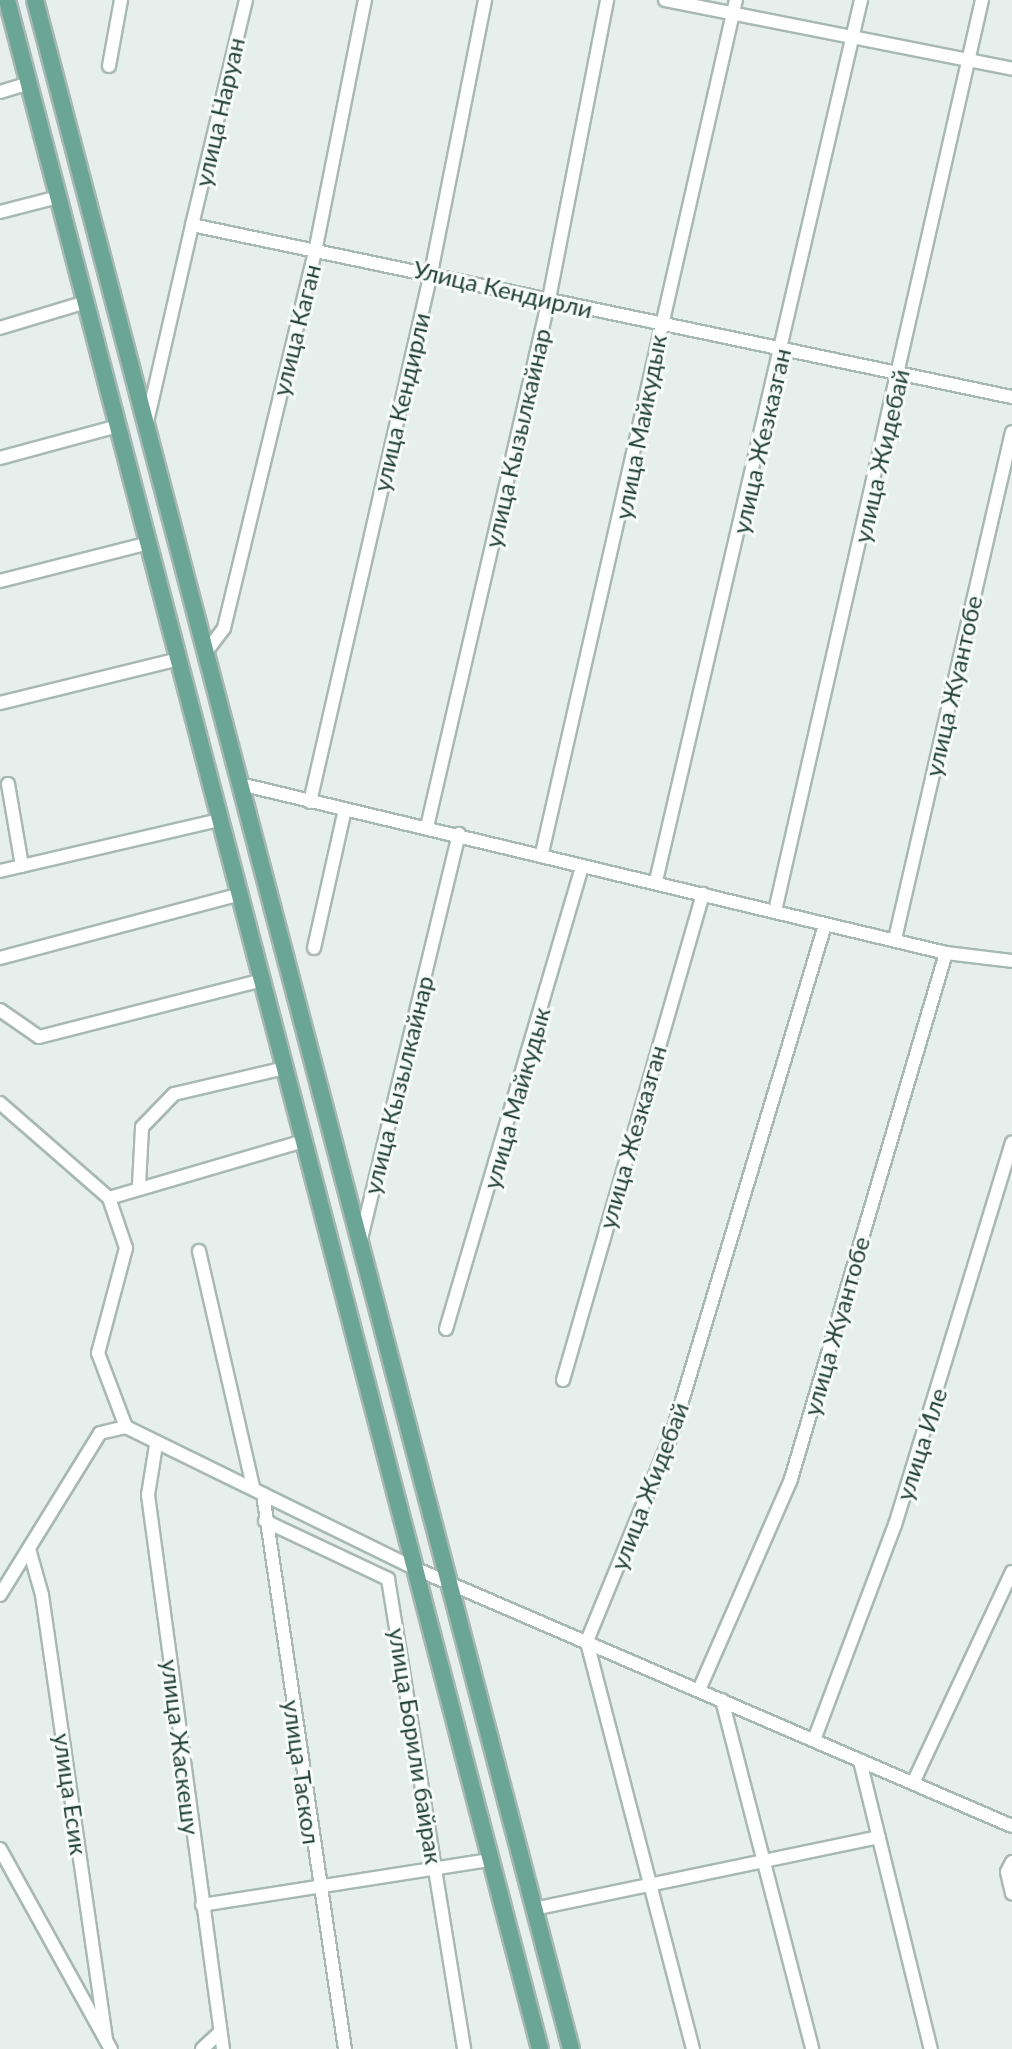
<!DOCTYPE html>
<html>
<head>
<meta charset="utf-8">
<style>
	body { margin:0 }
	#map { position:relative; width:1012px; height:2049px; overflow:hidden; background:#e6efeb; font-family:Lato,sans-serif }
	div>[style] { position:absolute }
	.roads { filter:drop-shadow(2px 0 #a8b8b2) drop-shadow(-2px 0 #a8b8b2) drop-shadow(0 2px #a8b8b2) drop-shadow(0 -2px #a8b8b2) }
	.minor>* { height:12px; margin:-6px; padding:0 6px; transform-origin:6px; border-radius:6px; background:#fff }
	.major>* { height:16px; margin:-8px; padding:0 8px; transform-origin:8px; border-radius:8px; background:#6aa596 }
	span { translate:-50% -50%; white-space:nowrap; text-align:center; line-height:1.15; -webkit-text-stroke:6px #f7fbf9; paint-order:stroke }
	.street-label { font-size:24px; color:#24423a }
</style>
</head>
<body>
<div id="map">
	<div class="roads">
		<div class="minor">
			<div style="left:665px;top:0;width:354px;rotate:11.2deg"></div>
			<div style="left:109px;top:66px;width:67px;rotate:-79.7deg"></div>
			<div style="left:0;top:92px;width:30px;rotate:-17deg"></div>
			<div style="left:0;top:212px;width:60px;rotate:-14.5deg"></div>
			<div style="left:192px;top:225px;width:231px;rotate:-76.5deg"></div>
			<div style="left:0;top:328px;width:90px;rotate:-16.8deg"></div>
			<div style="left:147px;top:422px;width:202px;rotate:-77.1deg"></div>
			<div style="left:192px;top:225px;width:838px;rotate:11.85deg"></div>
			<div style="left:0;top:458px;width:122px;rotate:-15.2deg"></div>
			<div style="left:0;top:581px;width:154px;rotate:-14.3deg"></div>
			<div style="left:206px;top:652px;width:30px;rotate:-53deg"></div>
			<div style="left:224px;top:628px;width:392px;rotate:-76.4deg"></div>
			<div style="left:316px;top:247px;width:252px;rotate:-78.8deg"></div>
			<div style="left:0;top:703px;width:184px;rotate:-13.8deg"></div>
			<div style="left:8px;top:784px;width:83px;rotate:80.3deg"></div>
			<div style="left:240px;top:784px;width:726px;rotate:13.46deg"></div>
			<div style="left:946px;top:953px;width:66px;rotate:6.9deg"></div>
			<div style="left:310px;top:802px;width:543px;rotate:-77.12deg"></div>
			<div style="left:431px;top:273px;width:278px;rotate:-78.8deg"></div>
			<div style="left:427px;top:827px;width:542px;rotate:-76.99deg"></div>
			<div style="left:549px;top:299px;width:305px;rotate:-79deg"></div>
			<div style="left:542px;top:853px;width:875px;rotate:-77.19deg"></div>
			<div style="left:0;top:871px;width:226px;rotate:-13.1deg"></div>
			<div style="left:656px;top:881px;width:905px;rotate:-76.9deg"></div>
			<div style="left:775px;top:911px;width:934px;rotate:-77.2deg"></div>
			<div style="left:895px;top:939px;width:520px;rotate:-77.01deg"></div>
			<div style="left:314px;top:948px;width:142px;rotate:-77.4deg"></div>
			<div style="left:0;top:958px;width:248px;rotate:-14.9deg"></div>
			<div style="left:0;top:1010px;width:47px;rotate:34.7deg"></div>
			<div style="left:39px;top:1037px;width:230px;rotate:-14.3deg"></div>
			<div style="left:0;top:1103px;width:145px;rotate:41.1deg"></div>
			<div style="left:109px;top:1198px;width:53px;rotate:71.2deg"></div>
			<div style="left:126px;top:1248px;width:109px;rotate:104.9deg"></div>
			<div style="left:98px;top:1353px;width:79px;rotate:69.3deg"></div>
			<div style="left:139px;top:1185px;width:58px;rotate:-87deg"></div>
			<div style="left:142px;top:1127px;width:46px;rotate:-45.9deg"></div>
			<div style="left:174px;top:1094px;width:114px;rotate:-13.2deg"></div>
			<div style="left:109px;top:1198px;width:203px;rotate:-16.3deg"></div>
			<div style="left:360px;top:1243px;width:421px;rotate:-76.4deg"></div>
			<div style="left:199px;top:1251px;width:241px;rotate:77.1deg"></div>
			<div style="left:446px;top:1329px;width:483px;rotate:-73.6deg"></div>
			<div style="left:563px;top:1380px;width:506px;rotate:-73.93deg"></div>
			<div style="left:156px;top:1445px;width:51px;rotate:99.1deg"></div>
			<div style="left:148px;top:1495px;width:559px;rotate:82.29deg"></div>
			<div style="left:263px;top:1494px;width:561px;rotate:81.6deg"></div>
			<div style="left:265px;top:1521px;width:136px;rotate:25.2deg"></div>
			<div style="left:388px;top:1579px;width:476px;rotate:80.8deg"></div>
			<div style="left:29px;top:1549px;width:48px;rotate:74.2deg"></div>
			<div style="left:42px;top:1595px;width:450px;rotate:81.8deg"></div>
			<div style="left:0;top:1595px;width:190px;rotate:-58.3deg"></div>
			<div style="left:100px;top:1433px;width:27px;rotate:-13deg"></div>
			<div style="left:126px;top:1427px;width:321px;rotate:26.1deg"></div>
			<div style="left:414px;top:1568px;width:651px;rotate:23.34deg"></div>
			<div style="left:699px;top:1690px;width:230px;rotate:-66.4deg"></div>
			<div style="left:791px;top:1479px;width:548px;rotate:-73.58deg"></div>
			<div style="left:722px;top:1700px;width:360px;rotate:75.5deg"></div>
			<div style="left:814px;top:1740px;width:230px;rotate:-69.4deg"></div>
			<div style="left:895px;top:1525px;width:400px;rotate:-73deg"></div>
			<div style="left:860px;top:1761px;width:297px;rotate:76.2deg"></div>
			<div style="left:913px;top:1783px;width:233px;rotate:-64.9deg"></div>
			<div style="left:0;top:1849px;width:229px;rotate:61deg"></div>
			<div style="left:1012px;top:1862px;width:11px;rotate:117deg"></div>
			<div style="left:1007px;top:1872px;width:22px;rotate:77deg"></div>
			<div style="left:202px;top:1905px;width:292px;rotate:-8.9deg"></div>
			<div style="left:534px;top:1909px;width:352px;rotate:-11.8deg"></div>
			<div style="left:202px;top:2049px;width:25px;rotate:-43deg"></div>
			<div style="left:693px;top:2049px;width:422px;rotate:-104.6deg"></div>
			<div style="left:587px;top:1641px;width:227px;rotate:-67.7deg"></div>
			<div style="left:673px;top:1431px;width:528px;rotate:-73.28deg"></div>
		</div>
		<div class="major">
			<div style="left:7px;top:0;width:2117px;rotate:75.42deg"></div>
			<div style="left:35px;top:0;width:2118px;rotate:75.34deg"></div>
		</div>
	</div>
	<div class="street-label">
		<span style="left:219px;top:112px;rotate:-77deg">улица Наруан</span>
		<span style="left:503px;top:289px;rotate:13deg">Улица Кендирли</span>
		<span style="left:296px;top:330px;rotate:-76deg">улица Каган</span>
		<span style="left:401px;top:402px;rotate:-77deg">улица Кендирли</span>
		<span style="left:640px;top:427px;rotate:-79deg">улица Майкудык</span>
		<span style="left:517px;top:438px;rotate:-77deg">улица Кызылкайнар</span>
		<span style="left:761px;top:441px;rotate:-77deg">улица Жезказган</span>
		<span style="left:881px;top:456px;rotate:-77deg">улица Жидебай</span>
		<span style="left:953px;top:686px;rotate:-77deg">улица Жуантобе</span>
		<span style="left:398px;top:1085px;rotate:-76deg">улица Кызылкайнар</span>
		<span style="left:516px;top:1098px;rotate:-74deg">улица Майкудык</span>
		<span style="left:632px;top:1137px;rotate:-74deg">улица Жезказган</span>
		<span style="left:836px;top:1326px;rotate:-74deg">улица Жуантобе</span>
		<span style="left:921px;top:1444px;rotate:-72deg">улица Иле</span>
		<span style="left:649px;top:1486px;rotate:-69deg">улица Жидебай</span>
		<span style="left:416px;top:1746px;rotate:81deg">улица Борили байрак</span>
		<span style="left:181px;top:1747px;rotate:83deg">улица Жаскешу</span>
		<span style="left:302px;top:1772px;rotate:82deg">улица Таскол</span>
		<span style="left:71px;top:1794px;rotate:82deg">улица Есик</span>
	</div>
</div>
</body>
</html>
